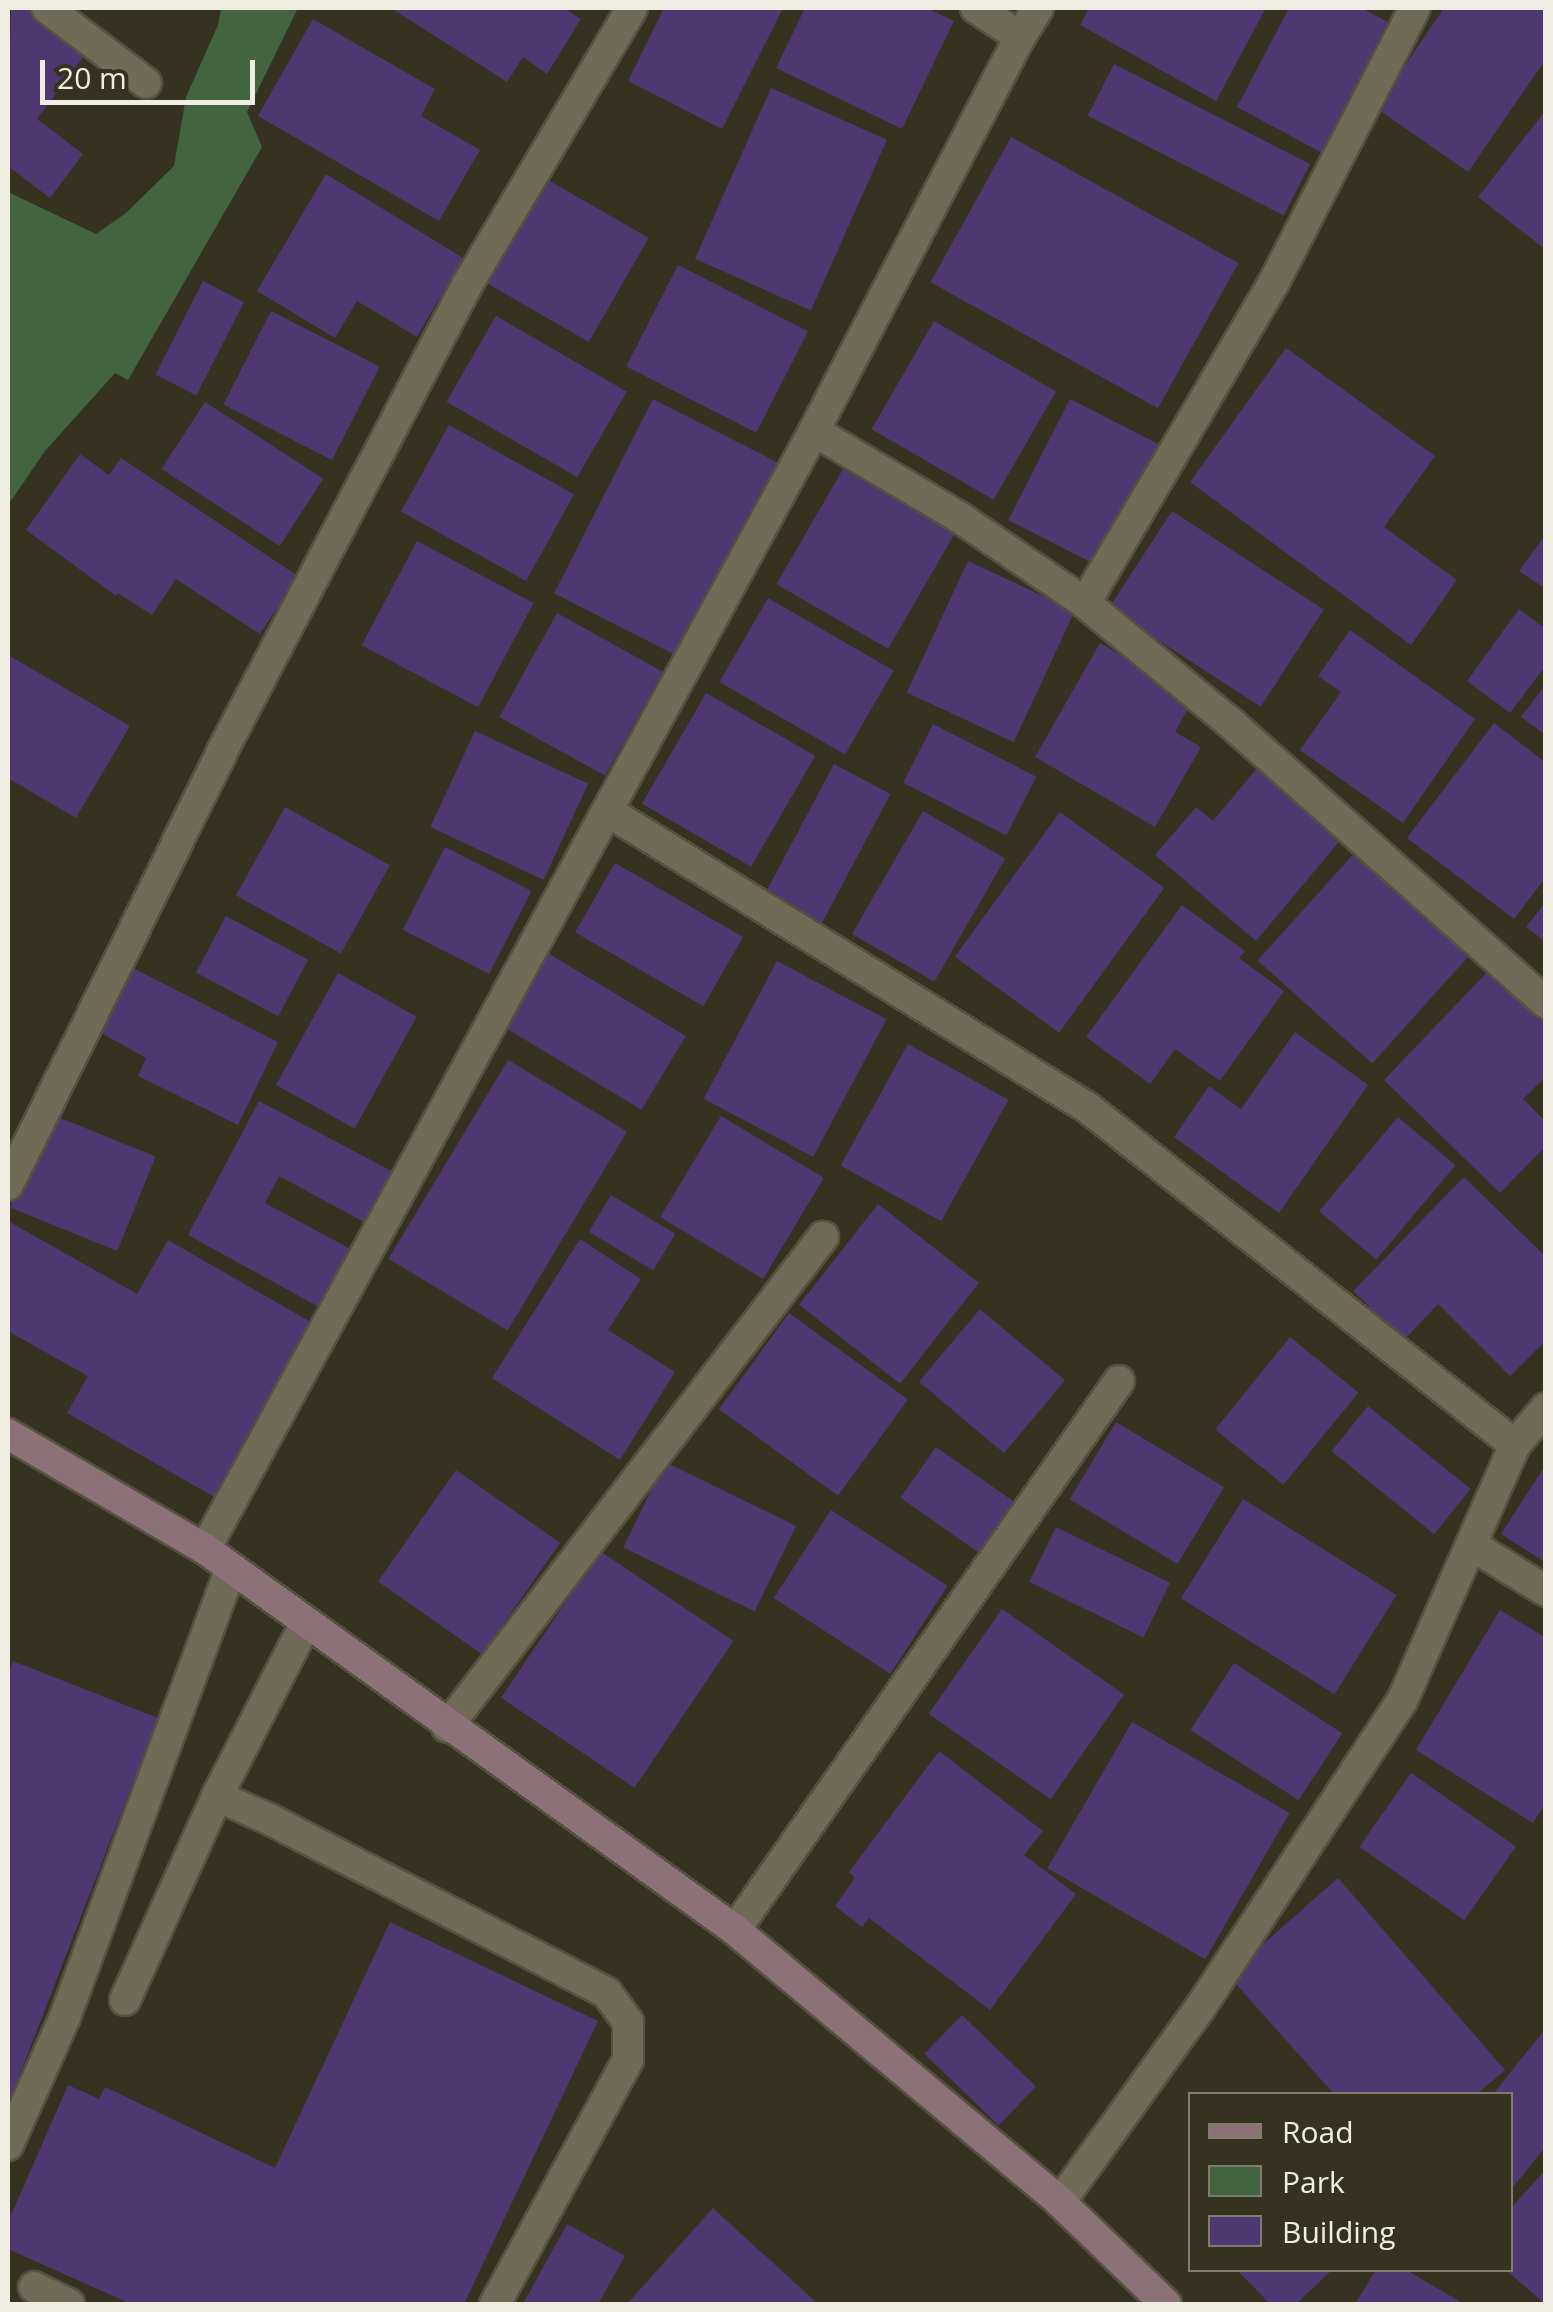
<!DOCTYPE html>
<html>
<head>
<meta charset="utf-8">
<style>
	body { margin:0 }
	#map { position:relative; width:1553px; height:2312px; overflow:hidden; background:#363220; font-family:"Open Sans",sans-serif }
	div>[style] { position:absolute }
	.green>* { inset:0; background:#42653f }
	.building>* { inset:0; background:#4d3872; transform-origin:0 0 }
	.roads { filter:drop-shadow(2px 0 #555141) drop-shadow(-2px 0 #555141) drop-shadow(0 2px #555141) drop-shadow(0 -2px #555141) }
	.lane>* { height:30px; margin:-15px; padding:0 15px; transform-origin:15px; border-radius:15px; background:#6f6b56 }
	.street>* { height:30px; margin:-15px; padding:0 15px; transform-origin:15px; border-radius:15px; background:#6f6b56 }
	.secondary>* { height:30px; margin:-15px; padding:0 15px; transform-origin:15px; border-radius:15px; background:#8d7178 }
	span { translate:-50% -50%; white-space:nowrap; text-align:center; line-height:1.15; -webkit-text-stroke:10px #363220; paint-order:stroke }
	.frame { position:absolute; inset:0; border:10px solid #f0eee2; pointer-events:none }
	.legend { position:absolute; left:1188px; top:2092px; width:325px; height:180px; box-sizing:border-box; background:#363220; border:2px solid #807d6e; margin:0; padding:12px 18px; list-style:none; font-size:30px; color:#f0eee2 }
	.legend li { display:flex; align-items:center; gap:20px; height:50px }
	.legend b { width:50px; border:2px solid #807d6e }
	.scale { position:absolute; left:40px; top:60px; width:215px; height:45px; box-sizing:border-box; border:5px solid #f0eee2; border-top:0; padding-left:12px; font-size:30px; line-height:35px; white-space:nowrap; color:#f0eee2; -webkit-text-stroke:8px #363220; paint-order:stroke }
</style>
</head>
<body>
<div id="map">
	<div class="green">
		<div style="clip-path:polygon(221px 8px,298px 8px,247px 112px,262px 147px,128px 380px,115px 373px,45px 451px,8px 505px,8px 192px,96px 234px,126px 213px,174px 166px,186px 97px,218px 25px)"></div>
	</div>
	<div class="building">
		<div style="clip-path:polygon(11px 8px,28px 8px,87px 52px,37px 119px,83px 154px,50px 198px,8px 166px)"></div>
		<div style="clip-path:polygon(391px 8px,563px 8px,581px 19px,547px 74px,523px 57px,507px 82px)"></div>
		<div style="clip-path:polygon(664px 8px,783px 8px,722px 129px,628px 81px)"></div>
		<div style="clip-path:polygon(805px 8px,927px 8px,954px 21px,902px 129px,776px 68px)"></div>
		<div style="clip-path:polygon(1089px 8px,1266px 8px,1216px 101px,1080px 25px)"></div>
		<div style="clip-path:polygon(1289px 8px,1361px 8px,1392px 24px,1324px 154px,1237px 107px)"></div>
		<div style="clip-path:polygon(1444px 8px,1546px 10px,1546px 59px,1468px 172px,1376px 108px)"></div>
		<div style="clip-path:polygon(313px 19px,435px 89px,421px 116px,480px 150px,439px 221px,258px 116px)"></div>
		<div style="left:1114px;top:64px;width:220px;height:58px;rotate:27deg"></div>
		<div style="left:771px;top:88px;width:127px;height:187px;rotate:24deg"></div>
		<div style="clip-path:polygon(1546px 110px,1546px 250px,1478px 197px)"></div>
		<div style="left:1011px;top:137px;width:260px;height:166px;rotate:29deg"></div>
		<div style="clip-path:polygon(326px 174px,463px 258px,417px 337px,357px 301px,335px 338px,257px 291px)"></div>
		<div style="left:543px;top:177px;width:122px;height:120px;rotate:30deg"></div>
		<div style="left:678px;top:265px;width:146px;height:114px;rotate:27deg"></div>
		<div style="left:203px;top:281px;width:46px;height:105px;rotate:27deg"></div>
		<div style="left:271px;top:311px;width:122px;height:105px;rotate:27deg"></div>
		<div style="left:496px;top:316px;width:151px;height:99px;rotate:30deg"></div>
		<div style="left:934px;top:321px;width:141px;height:125px;rotate:30deg"></div>
		<div style="clip-path:polygon(1286px 348px,1435px 456px,1384px 527px,1457px 580px,1411px 645px,1190px 482px)"></div>
		<div style="left:653px;top:399px;width:141px;height:218px;rotate:27deg"></div>
		<div style="left:1070px;top:399px;width:101px;height:136px;rotate:27deg"></div>
		<div style="left:205px;top:402px;width:141px;height:80px;rotate:33deg"></div>
		<div style="left:449px;top:425px;width:143px;height:99px;rotate:29deg"></div>
		<div style="clip-path:polygon(80px 454px,109px 475px,121px 458px,298px 576px,260px 634px,176px 579px,152px 615px,118px 593px,116px 596px,26px 530px)"></div>
		<div style="left:843px;top:469px;width:129px;height:133px;rotate:30deg"></div>
		<div style="left:1172px;top:511px;width:181px;height:116px;rotate:33deg"></div>
		<div style="clip-path:polygon(1546px 534px,1546px 589px,1519px 571px)"></div>
		<div style="left:417px;top:541px;width:132px;height:118px;rotate:28deg"></div>
		<div style="left:968px;top:561px;width:118px;height:145px;rotate:25deg"></div>
		<div style="left:768px;top:598px;width:145px;height:97px;rotate:30deg"></div>
		<div style="clip-path:polygon(1519px 609px,1546px 629px,1546px 665px,1510px 713px,1467px 681px)"></div>
		<div style="left:557px;top:613px;width:121px;height:119px;rotate:29deg"></div>
		<div style="clip-path:polygon(1350px 630px,1475px 719px,1403px 823px,1300px 750px,1341px 692px,1318px 676px)"></div>
		<div style="clip-path:polygon(1100px 643px,1194px 698px,1175px 732px,1201px 747px,1155px 827px,1035px 757px)"></div>
		<div style="clip-path:polygon(8px 655px,130px 726px,76px 818px,8px 778px)"></div>
		<div style="clip-path:polygon(1546px 684px,1546px 735px,1521px 717px)"></div>
		<div style="left:706px;top:693px;width:126px;height:128px;rotate:30deg"></div>
		<div style="clip-path:polygon(1494px 723px,1546px 763px,1546px 877px,1514px 919px,1407px 838px)"></div>
		<div style="left:933px;top:724px;width:116px;height:66px;rotate:27deg"></div>
		<div style="left:475px;top:731px;width:125px;height:106px;rotate:25deg"></div>
		<div style="left:834px;top:764px;width:64px;height:152px;rotate:28deg"></div>
		<div style="clip-path:polygon(1258px 767px,1342px 838px,1256px 941px,1155px 855px,1196px 807px,1213px 821px)"></div>
		<div style="left:285px;top:807px;width:120px;height:101px;rotate:29deg"></div>
		<div style="left:923px;top:811px;width:95px;height:142px;rotate:30deg"></div>
		<div style="left:1060px;top:812px;width:129px;height:179px;rotate:36deg"></div>
		<div style="left:445px;top:847px;width:97px;height:93px;rotate:27deg"></div>
		<div style="left:1358px;top:849px;width:154px;height:150px;rotate:42deg"></div>
		<div style="left:615px;top:863px;width:148px;height:80px;rotate:30deg"></div>
		<div style="clip-path:polygon(1546px 902px,1546px 942px,1526px 927px)"></div>
		<div style="clip-path:polygon(1182px 905px,1245px 951px,1239px 958px,1284px 991px,1220px 1081px,1175px 1049px,1150px 1084px,1086px 1037px)"></div>
		<div style="left:226px;top:916px;width:93px;height:64px;rotate:28deg"></div>
		<div style="left:541px;top:949px;width:169px;height:86px;rotate:31deg"></div>
		<div style="left:777px;top:961px;width:124px;height:156px;rotate:28deg"></div>
		<div style="clip-path:polygon(1494px 965px,1546px 1015px,1546px 1076px,1523px 1099px,1546px 1122px,1546px 1146px,1500px 1193px,1384px 1080px)"></div>
		<div style="clip-path:polygon(131px 967px,278px 1042px,238px 1125px,138px 1076px,146px 1058px,96px 1030px)"></div>
		<div style="left:338px;top:973px;width:90px;height:128px;rotate:29deg"></div>
		<div style="clip-path:polygon(1295px 1032px,1368px 1085px,1279px 1213px,1174px 1137px,1209px 1086px,1241px 1109px)"></div>
		<div style="left:908px;top:1044px;width:115px;height:139px;rotate:29deg"></div>
		<div style="left:508px;top:1060px;width:139px;height:232px;rotate:31deg"></div>
		<div style="clip-path:polygon(259px 1101px,403px 1177px,375px 1228px,279px 1176px,265px 1203px,358px 1253px,326px 1311px,188px 1235px)"></div>
		<div style="left:48px;top:1113px;width:116px;height:102px;rotate:22deg"></div>
		<div style="left:721px;top:1116px;width:120px;height:118px;rotate:31deg"></div>
		<div style="left:1398px;top:1117px;width:75px;height:123px;rotate:40deg"></div>
		<div style="clip-path:polygon(1464px 1177px,1546px 1257px,1546px 1340px,1510px 1376px,1438px 1304px,1404px 1340px,1353px 1291px)"></div>
		<div style="left:611px;top:1195px;width:75px;height:43px;rotate:31deg"></div>
		<div style="left:878px;top:1204px;width:128px;height:128px;rotate:38deg"></div>
		<div style="clip-path:polygon(8px 1221px,137px 1294px,168px 1240px,316px 1325px,218px 1499px,67px 1413px,88px 1376px,8px 1331px)"></div>
		<div style="clip-path:polygon(580px 1239px,641px 1279px,608px 1330px,675px 1372px,620px 1460px,492px 1378px)"></div>
		<div style="left:980px;top:1309px;width:111px;height:95px;rotate:40deg"></div>
		<div style="left:789px;top:1313px;width:147px;height:119px;rotate:36deg"></div>
		<div style="left:1290px;top:1337px;width:88px;height:119px;rotate:39deg"></div>
		<div style="left:1368px;top:1406px;width:132px;height:58px;rotate:39deg"></div>
		<div style="left:1116px;top:1422px;width:126px;height:90px;rotate:31deg"></div>
		<div style="left:936px;top:1447px;width:95px;height:62px;rotate:35deg"></div>
		<div style="left:665px;top:1462px;width:146px;height:95px;rotate:26deg"></div>
		<div style="clip-path:polygon(1546px 1464px,1546px 1563px,1501px 1534px)"></div>
		<div style="left:456px;top:1470px;width:127px;height:136px;rotate:35deg"></div>
		<div style="left:1243px;top:1499px;width:181px;height:117px;rotate:32deg"></div>
		<div style="left:831px;top:1510px;width:139px;height:105px;rotate:33deg"></div>
		<div style="left:1056px;top:1527px;width:127px;height:61px;rotate:26deg"></div>
		<div style="left:600px;top:1551px;width:161px;height:177px;rotate:34deg"></div>
		<div style="left:1002px;top:1609px;width:149px;height:128px;rotate:35deg"></div>
		<div style="clip-path:polygon(1500px 1610px,1546px 1638px,1546px 1802px,1533px 1823px,1416px 1750px)"></div>
		<div style="clip-path:polygon(13px 1661px,158px 1718px,8px 2105px,8px 1676px)"></div>
		<div style="left:1234px;top:1663px;width:129px;height:80px;rotate:33deg"></div>
		<div style="left:1132px;top:1722px;width:182px;height:169px;rotate:30deg"></div>
		<div style="clip-path:polygon(939px 1751px,1043px 1831px,1024px 1855px,1076px 1894px,990px 2010px,869px 1918px,862px 1927px,835px 1906px,855px 1878px,849px 1872px)"></div>
		<div style="left:1411px;top:1773px;width:128px;height:90px;rotate:35deg"></div>
		<div style="clip-path:polygon(1338px 1878px,1505px 2070px,1477px 2094px,1334px 2094px,1228px 1975px)"></div>
		<div style="clip-path:polygon(390px 1922px,598px 2021px,464px 2304px,131px 2304px,8px 2249px,8px 2222px,68px 2085px,99px 2099px,105px 2087px,275px 2168px)"></div>
		<div style="left:962px;top:2015px;width:103px;height:54px;rotate:44deg"></div>
		<div style="clip-path:polygon(1546px 2028px,1546px 2146px,1510px 2191px,1510px 2094px,1493px 2094px)"></div>
		<div style="clip-path:polygon(1546px 2169px,1546px 2304px,1545px 2304px,1506px 2270px,1510px 2270px,1510px 2209px)"></div>
		<div style="clip-path:polygon(713px 2208px,818px 2304px,627px 2304px)"></div>
		<div style="clip-path:polygon(567px 2224px,625px 2256px,598px 2304px,523px 2304px)"></div>
		<div style="clip-path:polygon(1237px 2270px,1332px 2270px,1296px 2304px,1270px 2304px)"></div>
		<div style="clip-path:polygon(1376px 2270px,1406px 2270px,1464px 2304px,1355px 2304px)"></div>
	</div>
	<div class="roads">
		<div class="lane">
			<div style="left:217px;top:1796px;width:57px;rotate:23.9deg"></div>
			<div style="left:269px;top:1819px;width:380px;rotate:27.2deg"></div>
			<div style="left:607px;top:1993px;width:36px;rotate:54deg"></div>
			<div style="left:628px;top:2022px;width:38px;rotate:90deg"></div>
			<div style="left:628px;top:2060px;width:278px;rotate:118.6deg"></div>
			<div style="left:125px;top:2000px;width:224px;rotate:-65.7deg"></div>
			<div style="left:217px;top:1796px;width:195px;rotate:-62.8deg"></div>
			<div style="left:34px;top:2287px;width:39px;rotate:26deg"></div>
		</div>
		<div class="street">
			<div style="left:47px;top:8px;width:124px;rotate:37.1deg"></div>
			<div style="left:1020px;top:37px;width:34px;rotate:-58deg"></div>
			<div style="left:814px;top:431px;width:169px;rotate:30.7deg"></div>
			<div style="left:959px;top:517px;width:153px;rotate:34.3deg"></div>
			<div style="left:1085px;top:603px;width:192px;rotate:39.5deg"></div>
			<div style="left:1233px;top:725px;width:419px;rotate:41.6deg"></div>
			<div style="left:1085px;top:603px;width:370px;rotate:-59.5deg"></div>
			<div style="left:1273px;top:284px;width:310px;rotate:-62.8deg"></div>
			<div style="left:609px;top:812px;width:563px;rotate:31.71deg"></div>
			<div style="left:1088px;top:1108px;width:544px;rotate:38.28deg"></div>
			<div style="left:8px;top:1185px;width:494px;rotate:-63.7deg"></div>
			<div style="left:227px;top:742px;width:516px;rotate:-62.29deg"></div>
			<div style="left:467px;top:285px;width:322px;rotate:-59.2deg"></div>
			<div style="left:1473px;top:1546px;width:86px;rotate:31.7deg"></div>
			<div style="left:205px;top:1549px;width:1273px;rotate:-61.42deg"></div>
			<div style="left:814px;top:431px;width:445px;rotate:-62.4deg"></div>
			<div style="left:1020px;top:37px;width:53px;rotate:-146.6deg"></div>
			<div style="left:447px;top:1727px;width:618px;rotate:-52.5deg"></div>
			<div style="left:735px;top:1930px;width:670px;rotate:-55.03deg"></div>
			<div style="left:8px;top:2145px;width:140px;rotate:-66deg"></div>
			<div style="left:65px;top:2017px;width:479px;rotate:-69.7deg"></div>
			<div style="left:1060px;top:2202px;width:239px;rotate:-54.2deg"></div>
			<div style="left:1200px;top:2008px;width:367px;rotate:-56.7deg"></div>
			<div style="left:1402px;top:1701px;width:280px;rotate:-66.2deg"></div>
			<div style="left:1515px;top:1445px;width:48px;rotate:-50deg"></div>
		</div>
		<div class="secondary">
			<div style="left:8px;top:1434px;width:228px;rotate:30.3deg"></div>
			<div style="left:205px;top:1549px;width:653px;rotate:35.71deg"></div>
			<div style="left:735px;top:1930px;width:424px;rotate:39.9deg"></div>
			<div style="left:1060px;top:2202px;width:147px;rotate:43.9deg"></div>
		</div>
	</div>
	<div class="frame"></div>
	<ul class="legend">
	<li><b style="height:12px;background:#8d7178"></b>Road</li>
	<li><b style="height:28px;background:#42653f"></b>Park</li>
	<li><b style="height:28px;background:#4d3872"></b>Building</li>
	</ul>
	<div class="scale">20 m</div>
</div>
</body>
</html>
